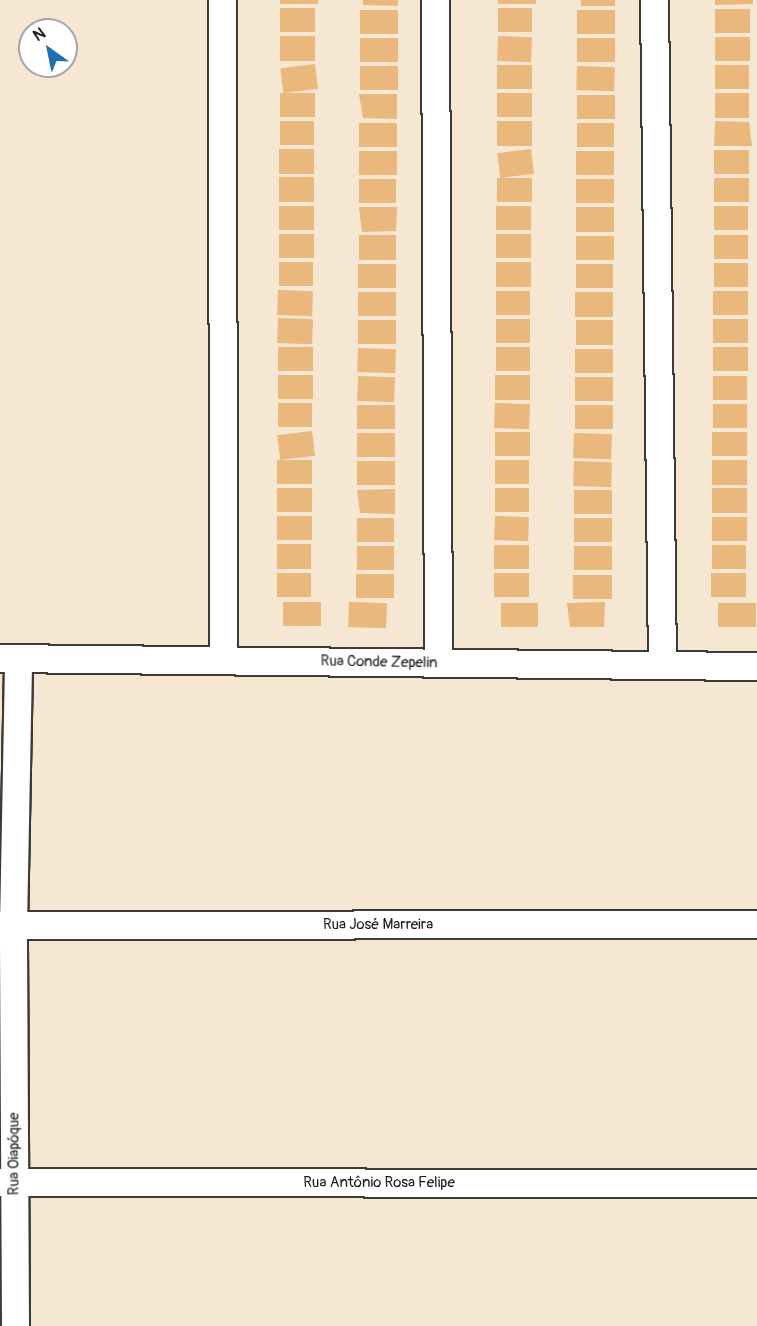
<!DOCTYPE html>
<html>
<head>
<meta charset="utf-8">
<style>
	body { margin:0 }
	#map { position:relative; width:757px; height:1326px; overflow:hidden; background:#f6e7d2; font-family:Pangolin,sans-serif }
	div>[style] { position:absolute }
	.building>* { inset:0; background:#eab77c; transform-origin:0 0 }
	.roads { filter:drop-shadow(2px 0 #3d3a37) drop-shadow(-2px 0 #3d3a37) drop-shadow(0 2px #3d3a37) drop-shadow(0 -2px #3d3a37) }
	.minor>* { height:27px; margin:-13.5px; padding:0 13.5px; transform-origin:13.5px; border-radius:13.5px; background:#fff }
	span { translate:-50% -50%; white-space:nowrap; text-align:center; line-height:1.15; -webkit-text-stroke:4.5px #fff; paint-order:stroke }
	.street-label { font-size:15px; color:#1c1c1c }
	.north { position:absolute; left:18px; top:18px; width:60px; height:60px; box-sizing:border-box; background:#fff; border:2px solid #a4a4a4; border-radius:50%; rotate:327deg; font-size:16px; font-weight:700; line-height:24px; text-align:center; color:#1c1c1c }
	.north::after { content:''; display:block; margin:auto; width:21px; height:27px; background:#1f6fb2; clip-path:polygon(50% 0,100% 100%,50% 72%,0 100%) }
</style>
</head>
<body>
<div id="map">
	<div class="building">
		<div style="left:280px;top:0;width:38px;height:4px"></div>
		<div style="clip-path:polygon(363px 0,398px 0,398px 6px,363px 5px)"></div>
		<div style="left:498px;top:0;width:38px;height:4px"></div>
		<div style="left:581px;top:0;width:34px;height:6px"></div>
		<div style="clip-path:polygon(715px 0,753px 0,753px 4px,715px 5px)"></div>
		<div style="left:280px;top:8px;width:35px;height:24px"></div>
		<div style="left:498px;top:8px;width:34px;height:24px"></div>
		<div style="left:715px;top:9px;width:35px;height:24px"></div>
		<div style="left:360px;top:10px;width:38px;height:24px"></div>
		<div style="left:577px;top:10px;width:38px;height:24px"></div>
		<div style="left:280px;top:36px;width:35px;height:25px"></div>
		<div style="left:498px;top:36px;width:34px;height:25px;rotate:2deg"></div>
		<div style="left:715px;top:37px;width:35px;height:24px"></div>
		<div style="left:360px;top:38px;width:38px;height:24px"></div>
		<div style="left:577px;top:38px;width:38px;height:24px"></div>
		<div style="left:315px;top:64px;width:25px;height:35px;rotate:83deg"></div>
		<div style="left:497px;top:65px;width:35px;height:24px"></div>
		<div style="left:715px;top:65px;width:34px;height:24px"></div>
		<div style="left:360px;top:66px;width:38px;height:24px"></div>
		<div style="left:577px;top:66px;width:38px;height:24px;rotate:2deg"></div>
		<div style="left:280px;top:93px;width:35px;height:24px"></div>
		<div style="left:497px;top:93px;width:35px;height:24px"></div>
		<div style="left:715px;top:93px;width:34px;height:25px"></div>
		<div style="clip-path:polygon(359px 94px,397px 94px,397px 119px,363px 118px)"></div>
		<div style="left:577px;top:95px;width:38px;height:24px"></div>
		<div style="left:280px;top:121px;width:34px;height:24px"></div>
		<div style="left:497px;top:121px;width:35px;height:25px"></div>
		<div style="clip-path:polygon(715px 121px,749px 122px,752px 146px,714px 146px)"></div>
		<div style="left:359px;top:123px;width:38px;height:24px"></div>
		<div style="left:577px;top:123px;width:37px;height:24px"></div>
		<div style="left:279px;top:149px;width:35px;height:25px"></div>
		<div style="left:531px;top:149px;width:25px;height:34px;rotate:83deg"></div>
		<div style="left:714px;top:150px;width:35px;height:24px"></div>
		<div style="left:359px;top:151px;width:38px;height:24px"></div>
		<div style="left:576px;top:151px;width:38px;height:24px"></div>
		<div style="left:279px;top:177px;width:35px;height:25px"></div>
		<div style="left:497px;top:178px;width:35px;height:24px"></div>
		<div style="left:714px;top:178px;width:35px;height:24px"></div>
		<div style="left:359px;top:179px;width:37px;height:24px"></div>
		<div style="left:576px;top:179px;width:38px;height:24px"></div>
		<div style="left:279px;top:206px;width:35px;height:24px"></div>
		<div style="left:496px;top:206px;width:35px;height:24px"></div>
		<div style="left:714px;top:206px;width:34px;height:24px"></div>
		<div style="clip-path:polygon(359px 207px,397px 207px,396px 231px,362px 232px)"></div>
		<div style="left:614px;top:207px;width:25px;height:38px;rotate:90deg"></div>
		<div style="left:279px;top:234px;width:35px;height:24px"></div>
		<div style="left:496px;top:234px;width:35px;height:24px"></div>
		<div style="left:359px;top:235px;width:37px;height:25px"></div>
		<div style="left:714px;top:235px;width:34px;height:24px"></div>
		<div style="left:576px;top:236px;width:38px;height:24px"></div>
		<div style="left:279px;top:262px;width:34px;height:24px"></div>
		<div style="left:496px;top:262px;width:35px;height:25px"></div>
		<div style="left:714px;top:263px;width:34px;height:24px"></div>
		<div style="left:358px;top:264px;width:38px;height:24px"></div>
		<div style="left:576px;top:264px;width:37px;height:24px"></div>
		<div style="left:278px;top:290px;width:35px;height:25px;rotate:2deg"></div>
		<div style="left:496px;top:291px;width:34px;height:24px"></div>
		<div style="left:713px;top:291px;width:35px;height:24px"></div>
		<div style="left:358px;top:292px;width:38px;height:24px"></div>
		<div style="left:575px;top:292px;width:38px;height:25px"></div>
		<div style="left:278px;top:318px;width:35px;height:25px;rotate:2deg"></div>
		<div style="left:496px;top:319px;width:34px;height:24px"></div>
		<div style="left:713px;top:319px;width:35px;height:24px"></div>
		<div style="left:358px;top:320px;width:38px;height:24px"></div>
		<div style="left:576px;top:320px;width:37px;height:25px"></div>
		<div style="left:278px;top:347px;width:35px;height:24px"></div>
		<div style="left:496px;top:347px;width:34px;height:24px"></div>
		<div style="left:713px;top:347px;width:35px;height:24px"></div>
		<div style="left:358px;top:348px;width:38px;height:24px;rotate:2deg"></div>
		<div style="left:575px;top:349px;width:38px;height:24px"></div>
		<div style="left:278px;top:375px;width:35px;height:24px"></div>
		<div style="left:495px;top:375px;width:35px;height:25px"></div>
		<div style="left:358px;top:376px;width:37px;height:25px;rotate:2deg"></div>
		<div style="left:713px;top:376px;width:34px;height:24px"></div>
		<div style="left:575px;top:377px;width:38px;height:24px"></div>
		<div style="left:278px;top:403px;width:34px;height:24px"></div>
		<div style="left:495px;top:403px;width:35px;height:25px;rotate:2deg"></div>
		<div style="left:713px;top:404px;width:34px;height:24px"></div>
		<div style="left:357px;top:405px;width:38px;height:24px"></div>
		<div style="left:575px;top:405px;width:38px;height:24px"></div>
		<div style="left:312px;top:431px;width:25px;height:35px;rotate:83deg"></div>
		<div style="left:495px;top:432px;width:35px;height:24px"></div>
		<div style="left:712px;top:432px;width:35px;height:24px"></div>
		<div style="left:357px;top:433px;width:38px;height:24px"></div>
		<div style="left:574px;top:433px;width:38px;height:25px;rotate:2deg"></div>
		<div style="left:277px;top:460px;width:35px;height:24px"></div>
		<div style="left:495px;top:460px;width:34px;height:24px"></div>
		<div style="left:712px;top:460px;width:35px;height:25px"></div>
		<div style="left:357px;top:461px;width:38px;height:24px"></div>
		<div style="left:574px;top:461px;width:38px;height:25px;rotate:2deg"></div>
		<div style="left:277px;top:488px;width:35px;height:24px"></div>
		<div style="left:495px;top:488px;width:34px;height:24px"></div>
		<div style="left:712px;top:488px;width:35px;height:25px"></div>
		<div style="clip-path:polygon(395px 489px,395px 514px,360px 513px,357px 490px)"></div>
		<div style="left:574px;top:490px;width:38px;height:24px"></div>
		<div style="left:277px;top:516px;width:35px;height:24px"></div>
		<div style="left:495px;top:516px;width:34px;height:24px;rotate:2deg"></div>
		<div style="left:712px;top:517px;width:35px;height:24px"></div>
		<div style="left:357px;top:518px;width:37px;height:24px"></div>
		<div style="left:574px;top:518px;width:38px;height:24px"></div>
		<div style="left:277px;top:544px;width:34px;height:25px"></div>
		<div style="left:494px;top:545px;width:35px;height:24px"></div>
		<div style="left:712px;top:545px;width:34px;height:24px"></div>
		<div style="left:357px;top:546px;width:37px;height:24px"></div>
		<div style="left:574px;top:546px;width:38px;height:24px"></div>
		<div style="left:277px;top:573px;width:34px;height:24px"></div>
		<div style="left:494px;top:573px;width:35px;height:24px"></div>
		<div style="left:711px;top:573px;width:35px;height:24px"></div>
		<div style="left:356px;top:574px;width:38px;height:24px"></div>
		<div style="left:573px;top:575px;width:39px;height:24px"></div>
		<div style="left:283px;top:602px;width:38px;height:24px"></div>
		<div style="left:349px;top:602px;width:38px;height:25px;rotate:2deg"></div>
		<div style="clip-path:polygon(605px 602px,604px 627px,570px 627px,567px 603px)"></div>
		<div style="left:501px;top:603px;width:37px;height:24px"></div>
		<div style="left:718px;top:603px;width:38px;height:24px"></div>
	</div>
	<div class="roads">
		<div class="minor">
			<div style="left:222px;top:0;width:660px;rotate:89.91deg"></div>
			<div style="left:435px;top:0;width:662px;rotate:89.74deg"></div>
			<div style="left:654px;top:0;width:665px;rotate:89.31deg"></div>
			<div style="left:0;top:658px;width:757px;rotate:0.61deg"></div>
			<div style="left:0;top:925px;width:757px;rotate:-0.08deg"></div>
			<div style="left:0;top:1182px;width:757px;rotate:0.08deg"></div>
			<div style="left:15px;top:1326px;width:401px;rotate:-90.3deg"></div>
			<div style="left:13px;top:925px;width:267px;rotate:-88.9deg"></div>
		</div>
	</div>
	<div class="street-label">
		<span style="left:379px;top:662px;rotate:1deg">Rua Conde Zepelin</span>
		<span style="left:378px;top:925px">Rua José Marreira</span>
		<span style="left:14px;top:1154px;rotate:-90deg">Rua Oiapóque</span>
		<span style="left:379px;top:1183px">Rua Antônio Rosa Felipe</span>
	</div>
	<div class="north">N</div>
</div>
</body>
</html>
